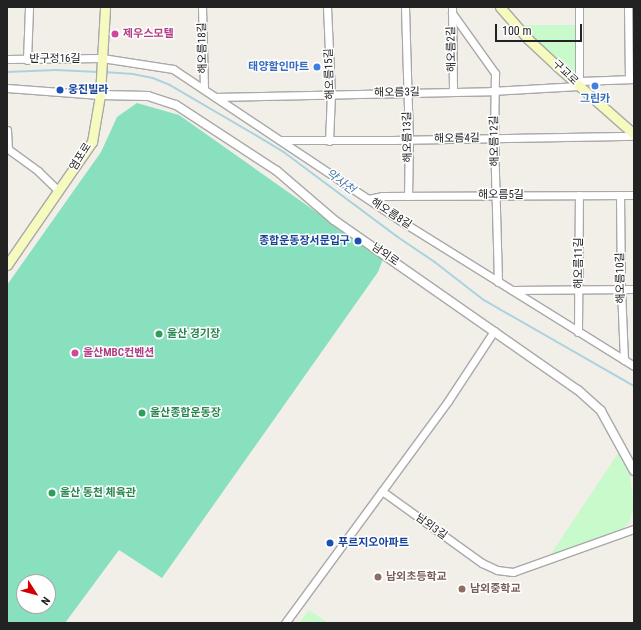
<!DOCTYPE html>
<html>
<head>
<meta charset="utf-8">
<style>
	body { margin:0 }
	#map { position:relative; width:641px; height:630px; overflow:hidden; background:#f2efe9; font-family:"Roboto Condensed","Noto Sans KR",sans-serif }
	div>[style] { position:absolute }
	.park>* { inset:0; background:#c8facc }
	.pitch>* { inset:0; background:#88e0be }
	.stream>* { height:1.5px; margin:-0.75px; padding:0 0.75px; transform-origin:0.75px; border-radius:0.75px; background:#aad3df }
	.roads { filter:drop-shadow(1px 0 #a9a9a9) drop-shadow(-1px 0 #a9a9a9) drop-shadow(0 1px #a9a9a9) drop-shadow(0 -1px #a9a9a9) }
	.minor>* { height:7px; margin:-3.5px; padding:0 3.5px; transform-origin:3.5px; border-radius:3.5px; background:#fff }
	.tertiary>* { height:8px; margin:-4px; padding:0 4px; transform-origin:4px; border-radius:4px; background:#fff }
	.secondary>* { height:9px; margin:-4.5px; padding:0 4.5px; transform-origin:4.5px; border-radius:4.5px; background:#f7fabf }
	.dots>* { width:11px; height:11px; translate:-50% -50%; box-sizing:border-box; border:2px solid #fff; border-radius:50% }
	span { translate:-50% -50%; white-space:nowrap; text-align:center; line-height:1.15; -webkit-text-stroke:3px #fff; paint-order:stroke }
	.hotel-label { font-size:11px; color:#b23c85; font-weight:700 }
	.left { translate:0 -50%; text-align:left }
	.street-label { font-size:11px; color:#222 }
	.shop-label { font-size:11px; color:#366cbe; font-weight:700 }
	.right { translate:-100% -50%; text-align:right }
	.transit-label { font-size:11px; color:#164399; font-weight:700 }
	.leisure-label { font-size:11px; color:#27864d; font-weight:700 }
	.education-label { font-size:11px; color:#785e54; font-weight:700 }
	.water-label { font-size:12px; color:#4a7aab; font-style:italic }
	.frame { position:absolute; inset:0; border:8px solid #222; pointer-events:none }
	.north { position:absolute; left:16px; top:574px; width:40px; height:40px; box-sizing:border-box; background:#fff; border:1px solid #a7a7a7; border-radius:50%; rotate:126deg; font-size:11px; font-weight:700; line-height:16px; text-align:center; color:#222 }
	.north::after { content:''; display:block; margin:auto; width:14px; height:18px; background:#d40000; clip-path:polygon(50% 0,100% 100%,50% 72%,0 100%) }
	.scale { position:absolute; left:495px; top:24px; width:87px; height:18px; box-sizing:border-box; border:2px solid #222; border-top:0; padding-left:5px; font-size:12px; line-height:14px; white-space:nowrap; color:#222; -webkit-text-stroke:3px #fff; paint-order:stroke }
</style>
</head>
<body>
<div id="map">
	<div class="park">
		<div style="clip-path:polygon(521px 25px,575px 25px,578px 80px,535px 41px)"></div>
		<div style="clip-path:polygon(621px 449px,630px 475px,633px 500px,634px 507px,629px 523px,615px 535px,547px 560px)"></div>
		<div style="clip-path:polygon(309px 610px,328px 623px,299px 623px)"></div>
	</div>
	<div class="pitch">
		<div style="clip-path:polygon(evenodd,137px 103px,179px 115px,383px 259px,378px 272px,162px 578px,119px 550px,65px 623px,7px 623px,7px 285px,101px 152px,117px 117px,137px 103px,24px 582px,48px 582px,48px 606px,24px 606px,24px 582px)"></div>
	</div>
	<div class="stream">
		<div style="left:7px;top:72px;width:49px;rotate:-2.3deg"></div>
		<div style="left:56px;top:70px;width:42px;rotate:2.7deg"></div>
		<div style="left:104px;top:72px;width:29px;rotate:4deg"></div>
		<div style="left:133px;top:74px;width:20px;rotate:11deg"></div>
		<div style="left:153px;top:78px;width:18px;rotate:22deg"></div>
		<div style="left:170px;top:85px;width:109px;rotate:30.3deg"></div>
		<div style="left:264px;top:140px;width:23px;rotate:31deg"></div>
		<div style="left:284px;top:152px;width:142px;rotate:36.7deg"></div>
		<div style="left:398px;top:237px;width:45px;rotate:34deg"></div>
		<div style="left:435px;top:262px;width:62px;rotate:37.8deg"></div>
		<div style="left:484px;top:300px;width:173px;rotate:29.8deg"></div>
	</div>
	<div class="roads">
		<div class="minor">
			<div style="left:202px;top:7px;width:82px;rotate:88.6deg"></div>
			<div style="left:327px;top:7px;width:87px;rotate:87.4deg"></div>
			<div style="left:331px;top:94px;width:47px;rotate:92.4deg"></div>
			<div style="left:405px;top:7px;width:133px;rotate:88.3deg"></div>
			<div style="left:409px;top:140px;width:56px;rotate:91deg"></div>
			<div style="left:452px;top:7px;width:85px;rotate:89.3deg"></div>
			<div style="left:628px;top:7px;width:71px;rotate:89.2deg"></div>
			<div style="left:452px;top:13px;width:74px;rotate:54.4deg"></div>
			<div style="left:495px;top:73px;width:65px;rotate:90.9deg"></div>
			<div style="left:494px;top:138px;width:144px;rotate:88.4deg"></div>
			<div style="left:7px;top:59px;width:95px;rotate:-0.6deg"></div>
			<div style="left:102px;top:58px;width:72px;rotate:8.8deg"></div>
			<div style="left:173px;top:69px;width:274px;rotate:33.7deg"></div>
			<div style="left:401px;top:221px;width:274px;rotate:31.9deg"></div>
			<div style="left:27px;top:60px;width:53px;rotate:-87.8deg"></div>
			<div style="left:580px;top:81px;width:54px;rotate:-2.1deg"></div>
			<div style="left:7px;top:88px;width:93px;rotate:4.3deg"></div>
			<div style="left:215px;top:97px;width:276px;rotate:-1.2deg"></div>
			<div style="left:491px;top:91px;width:88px;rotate:-3.3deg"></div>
			<div style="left:579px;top:86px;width:79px;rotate:-90deg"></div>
			<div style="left:7px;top:130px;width:19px;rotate:87deg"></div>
			<div style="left:8px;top:149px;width:37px;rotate:36deg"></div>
			<div style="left:38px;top:171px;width:29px;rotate:44deg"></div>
			<div style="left:280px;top:140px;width:115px"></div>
			<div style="left:395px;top:140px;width:239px;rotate:-1deg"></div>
			<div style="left:620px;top:195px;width:94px;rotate:89.4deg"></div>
			<div style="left:621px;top:289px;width:71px;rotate:87.6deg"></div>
			<div style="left:368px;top:199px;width:14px;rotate:-12deg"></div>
			<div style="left:382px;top:196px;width:252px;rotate:-0.2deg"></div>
			<div style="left:512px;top:290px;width:122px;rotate:-0.5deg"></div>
			<div style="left:578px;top:332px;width:137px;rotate:-89.6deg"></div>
			<div style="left:382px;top:491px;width:123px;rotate:35.8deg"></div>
			<div style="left:482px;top:563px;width:17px;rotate:25deg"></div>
			<div style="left:497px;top:570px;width:16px;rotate:7deg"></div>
			<div style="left:513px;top:572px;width:128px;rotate:-19.6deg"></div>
			<div style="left:285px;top:623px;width:275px;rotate:-53.7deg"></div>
			<div style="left:448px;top:401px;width:84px;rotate:-56.7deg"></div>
		</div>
		<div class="tertiary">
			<div style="left:100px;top:95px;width:48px;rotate:1.2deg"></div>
			<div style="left:148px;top:96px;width:29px;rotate:18deg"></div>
			<div style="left:176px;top:105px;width:121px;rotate:33.2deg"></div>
			<div style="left:277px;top:171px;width:75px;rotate:40.7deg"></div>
			<div style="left:334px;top:220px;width:297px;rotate:34.9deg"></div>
			<div style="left:578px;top:390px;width:31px;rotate:42deg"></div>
			<div style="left:601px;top:411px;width:68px;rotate:61.2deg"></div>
		</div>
		<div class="secondary">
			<div style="left:500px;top:7px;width:43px;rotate:48.8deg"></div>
			<div style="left:528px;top:39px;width:41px;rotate:43deg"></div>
			<div style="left:558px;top:67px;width:101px;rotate:41.4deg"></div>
			<div style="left:7px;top:265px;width:150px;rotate:-55.4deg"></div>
			<div style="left:92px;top:142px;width:48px;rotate:-80.3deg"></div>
			<div style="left:100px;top:95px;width:88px;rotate:-86.7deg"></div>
		</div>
	</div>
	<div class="dots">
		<div style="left:115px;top:34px;background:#d1479c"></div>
		<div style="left:317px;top:67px;background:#3f7fe0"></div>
		<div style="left:595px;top:86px;background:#3f7fe0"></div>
		<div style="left:60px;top:90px;background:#1a4fb4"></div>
		<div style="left:358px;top:241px;background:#1a4fb4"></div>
		<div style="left:159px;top:334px;background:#2e9e5b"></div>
		<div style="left:75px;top:353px;background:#d1479c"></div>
		<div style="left:142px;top:413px;background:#2e9e5b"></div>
		<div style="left:52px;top:493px;background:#2e9e5b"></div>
		<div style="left:330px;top:543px;background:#1a4fb4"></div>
		<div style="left:378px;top:577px;background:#8d6e63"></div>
		<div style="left:462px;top:589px;background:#8d6e63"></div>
	</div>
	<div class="hotel-label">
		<span class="left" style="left:123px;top:34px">제우스모텔</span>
		<span class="left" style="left:83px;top:353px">울산MBC컨벤션</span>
	</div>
	<div class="street-label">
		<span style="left:203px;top:48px;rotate:-91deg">해오름18길</span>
		<span style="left:452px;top:49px;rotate:-91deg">해오름2길</span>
		<span style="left:55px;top:59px">반구정16길</span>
		<span style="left:565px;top:73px;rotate:43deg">구교로</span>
		<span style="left:330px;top:74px;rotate:-92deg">해오름15길</span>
		<span style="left:397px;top:93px;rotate:-1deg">해오름3길</span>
		<span style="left:408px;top:137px;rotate:-91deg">해오름13길</span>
		<span style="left:457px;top:139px;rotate:-1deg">해오름4길</span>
		<span style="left:495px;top:141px;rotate:-91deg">해오름12길</span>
		<span style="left:81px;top:157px;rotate:-58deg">염포로</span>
		<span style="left:501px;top:195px">해오름5길</span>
		<span style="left:391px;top:214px;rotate:33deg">해오름8길</span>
		<span style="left:385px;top:255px;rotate:35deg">남외로</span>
		<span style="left:579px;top:263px;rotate:-90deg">해오름11길</span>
		<span style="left:621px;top:278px;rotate:-91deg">해오름10길</span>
		<span style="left:431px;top:527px;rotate:36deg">남외3길</span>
	</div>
	<div class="shop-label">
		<span class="right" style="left:309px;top:67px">태양할인마트</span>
		<span style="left:595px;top:99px">그린카</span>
	</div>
	<div class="transit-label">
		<span class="left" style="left:68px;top:90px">웅진빌라</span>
		<span class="right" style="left:350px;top:241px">종합운동장서문입구</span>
		<span class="left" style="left:338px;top:543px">푸르지오아파트</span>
	</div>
	<div class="leisure-label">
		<span class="left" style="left:167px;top:334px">울산 경기장</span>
		<span class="left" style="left:150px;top:413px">울산종합운동장</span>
		<span class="left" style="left:60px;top:493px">울산 동천 체육관</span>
	</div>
	<div class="education-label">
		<span class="left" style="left:386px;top:577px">남외초등학교</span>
		<span class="left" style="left:470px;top:589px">남외중학교</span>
	</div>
	<div class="water-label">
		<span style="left:340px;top:182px;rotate:37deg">약사천</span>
	</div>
	<div class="frame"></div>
	<div class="north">N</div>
	<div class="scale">100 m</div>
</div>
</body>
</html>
